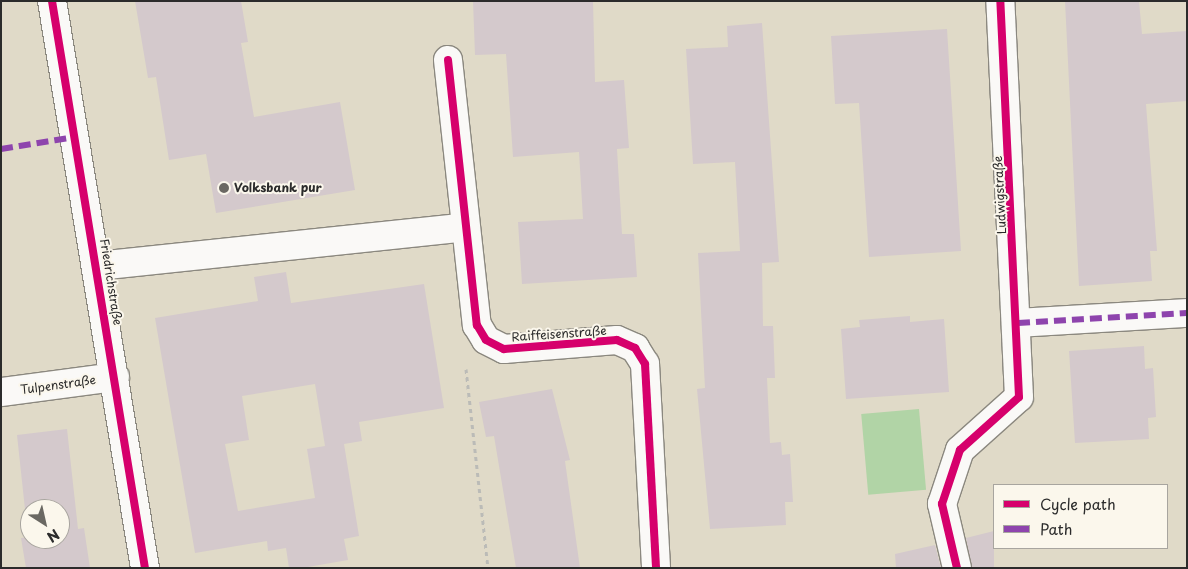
<!DOCTYPE html>
<html>
<head>
<meta charset="utf-8">
<style>
	body { margin:0 }
	#map { position:relative; width:1188px; height:569px; overflow:hidden; background:#e0dac8; font-family:"Playpen Sans",sans-serif }
	div>[style] { position:absolute }
	.green>* { inset:0; background:#b1d4a6; transform-origin:0 0 }
	.building>* { inset:0; background:#d4c9cc }
	.path>* { height:3px; margin-top:-1.5px; transform-origin:0; background:repeating-linear-gradient(90deg,#bbbbb7 0 4px,transparent 0 8px) }
	.roads { filter:drop-shadow(1px 0 #8b887f) drop-shadow(-1px 0 #8b887f) drop-shadow(0 1px #8b887f) drop-shadow(0 -1px #8b887f) }
	.street>* { height:28px; margin:-14px; padding:0 14px; transform-origin:14px; border-radius:14px; background:#faf9f7 }
	.quiet>* { height:6px; margin-top:-3px; transform-origin:0; background:repeating-linear-gradient(90deg,#8e44ad 0 12px,transparent 0 18px) }
	.cycleway>* { height:8px; margin:-4px; padding:0 4px; transform-origin:4px; border-radius:4px; background:#d6006c }
	.dots>* { width:14px; height:14px; translate:-50% -50%; box-sizing:border-box; border:2px solid #fbf7ec; border-radius:50% }
	span { translate:-50% -50%; white-space:nowrap; text-align:center; line-height:1.15; -webkit-text-stroke:4px #fbf7ec; paint-order:stroke }
	.poi-label { font-size:12px; color:#2b2b2b; font-weight:700 }
	.left { translate:0 -50%; text-align:left }
	.street-label { font-size:12px; color:#2b2b2b }
	.frame { position:absolute; inset:0; border:2px solid #2b2b2b; pointer-events:none }
	.legend { position:absolute; left:993px; top:484px; width:175px; height:65px; box-sizing:border-box; background:#fbf7ec; border:1px solid #a8a59f; margin:0; padding:6px 9px; list-style:none; font-size:15px; color:#2b2b2b }
	.legend li { display:flex; align-items:center; gap:10px; height:25px }
	.legend b { width:25px; border:1px solid #a8a59f }
	.north { position:absolute; left:20px; top:499px; width:50px; height:50px; box-sizing:border-box; background:#fbf7ec; border:1px solid #a8a59f; border-radius:50%; rotate:145deg; font-size:14px; font-weight:700; line-height:20px; text-align:center; color:#2b2b2b }
	.north::after { content:''; display:block; margin:auto; width:18px; height:22px; background:#6a6862; clip-path:polygon(50% 0,100% 100%,50% 72%,0 100%) }
</style>
</head>
<body>
<div id="map">
	<div class="green">
		<div style="left:919px;top:409px;width:81px;height:58px;rotate:85deg"></div>
	</div>
	<div class="building">
		<div style="clip-path:polygon(135px 1px,241px 1px,248px 42px,241px 43px,254px 117px,340px 102px,355px 190px,216px 213px,206px 154px,169px 160px,156px 77px,148px 78px)"></div>
		<div style="clip-path:polygon(473px 1px,593px 1px,595px 82px,624px 80px,629px 148px,617px 149px,622px 234px,634px 234px,637px 277px,522px 284px,518px 222px,583px 219px,579px 152px,513px 157px,506px 54px,475px 55px)"></div>
		<div style="clip-path:polygon(1065px 1px,1139px 1px,1142px 34px,1187px 31px,1187px 101px,1146px 104px,1157px 251px,1150px 251px,1152px 281px,1079px 286px)"></div>
		<div style="clip-path:polygon(762px 23px,779px 262px,762px 263px,763px 326px,773px 326px,775px 378px,767px 378px,770px 443px,781px 442px,782px 455px,790px 454px,793px 502px,785px 502px,786px 525px,710px 529px,697px 389px,705px 388px,698px 253px,740px 251px,735px 162px,693px 164px,686px 49px,728px 47px,727px 26px)"></div>
		<div style="clip-path:polygon(947px 29px,961px 251px,869px 257px,859px 103px,835px 104px,831px 36px)"></div>
		<div style="clip-path:polygon(evenodd,286px 272px,291px 303px,424px 284px,444px 408px,359px 422px,362px 441px,344px 444px,359px 536px,344px 539px,348px 560px,302px 568px,289px 568px,286px 548px,268px 551px,267px 541px,195px 553px,155px 318px,258px 301px,254px 277px,286px 272px,315px 384px,325px 446px,307px 449px,315px 498px,238px 511px,225px 444px,249px 440px,242px 396px,315px 384px)"></div>
		<div style="clip-path:polygon(910px 316px,910px 322px,944px 319px,949px 392px,846px 399px,841px 329px,860px 327px,859px 320px)"></div>
		<div style="clip-path:polygon(1144px 346px,1145px 369px,1153px 368px,1156px 417px,1148px 418px,1149px 439px,1075px 443px,1069px 351px)"></div>
		<div style="clip-path:polygon(552px 389px,570px 460px,565px 461px,580px 568px,516px 568px,494px 436px,486px 437px,479px 402px)"></div>
		<div style="clip-path:polygon(evenodd,67px 429px,78px 529px,84px 528px,90px 568px,26px 568px,21px 538px,28px 537px,17px 435px,67px 429px,30px 509px,60px 509px,60px 539px,30px 539px,30px 509px)"></div>
		<div style="clip-path:polygon(994px 531px,994px 568px,972px 568px,966px 538px)"></div>
		<div style="clip-path:polygon(935px 545px,941px 568px,896px 568px,895px 554px)"></div>
	</div>
	<div class="path">
		<div style="left:466px;top:369px;width:200px;rotate:83.7deg"></div>
	</div>
	<div class="roads">
		<div class="street">
			<div style="left:52px;top:1px;width:575px;rotate:80.69deg"></div>
			<div style="left:448px;top:60px;width:267px;rotate:83.8deg"></div>
			<div style="left:477px;top:325px;width:17px;rotate:59deg"></div>
			<div style="left:486px;top:340px;width:20px;rotate:27deg"></div>
			<div style="left:504px;top:349px;width:113px;rotate:-4.6deg"></div>
			<div style="left:617px;top:340px;width:20px;rotate:24deg"></div>
			<div style="left:635px;top:348px;width:19px;rotate:58deg"></div>
			<div style="left:645px;top:364px;width:204px;rotate:86.9deg"></div>
			<div style="left:97px;top:266px;width:370px;rotate:-6deg"></div>
			<div style="left:1018px;top:323px;width:169px;rotate:-3.4deg"></div>
			<div style="left:1px;top:392px;width:115px;rotate:-7.5deg"></div>
			<div style="left:957px;top:568px;width:66px;rotate:-103.2deg"></div>
			<div style="left:942px;top:504px;width:57px;rotate:-71.6deg"></div>
			<div style="left:960px;top:450px;width:79px;rotate:-41.9deg"></div>
			<div style="left:1019px;top:397px;width:396px;rotate:-92.7deg"></div>
		</div>
	</div>
	<div class="quiet">
		<div style="left:1px;top:149px;width:75px;rotate:-9.2deg"></div>
		<div style="left:1018px;top:323px;width:169px;rotate:-3.4deg"></div>
	</div>
	<div class="cycleway">
		<div style="left:52px;top:1px;width:575px;rotate:80.69deg"></div>
		<div style="left:448px;top:60px;width:267px;rotate:83.8deg"></div>
		<div style="left:477px;top:325px;width:17px;rotate:59deg"></div>
		<div style="left:486px;top:340px;width:20px;rotate:27deg"></div>
		<div style="left:504px;top:349px;width:113px;rotate:-4.6deg"></div>
		<div style="left:617px;top:340px;width:20px;rotate:24deg"></div>
		<div style="left:635px;top:348px;width:19px;rotate:58deg"></div>
		<div style="left:645px;top:364px;width:204px;rotate:86.9deg"></div>
		<div style="left:957px;top:568px;width:66px;rotate:-103.2deg"></div>
		<div style="left:942px;top:504px;width:57px;rotate:-71.6deg"></div>
		<div style="left:960px;top:450px;width:79px;rotate:-41.9deg"></div>
		<div style="left:1019px;top:397px;width:396px;rotate:-92.7deg"></div>
	</div>
	<div class="dots">
		<div style="left:224px;top:188px;background:#6a6862"></div>
	</div>
	<div class="poi-label">
		<span class="left" style="left:234px;top:188px">Volksbank pur</span>
	</div>
	<div class="street-label">
		<span style="left:1000px;top:195px;rotate:-93deg">Ludwigstraße</span>
		<span style="left:111px;top:282px;rotate:81deg">Friedrichstraße</span>
		<span style="left:559px;top:334px;rotate:-4deg">Raiffeisenstraße</span>
		<span style="left:58px;top:385px;rotate:-8deg">Tulpenstraße</span>
	</div>
	<div class="frame"></div>
	<ul class="legend">
	<li><b style="height:6px;background:#d6006c"></b>Cycle path</li>
	<li><b style="height:6px;background:#8e44ad"></b>Path</li>
	</ul>
	<div class="north">N</div>
</div>
</body>
</html>
